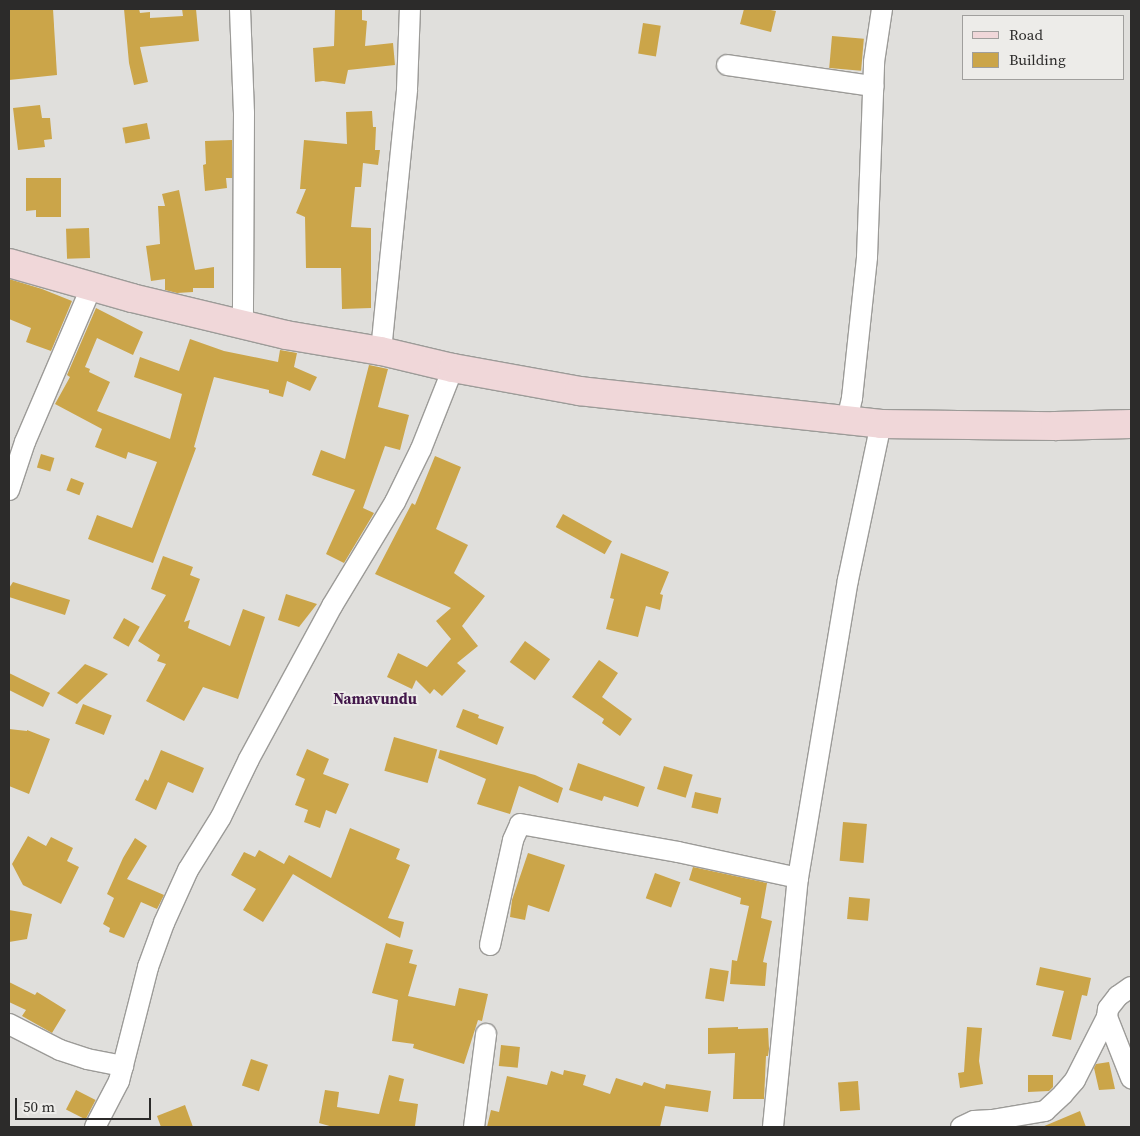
<!DOCTYPE html>
<html>
<head>
<meta charset="utf-8">
<style>
	body { margin:0 }
	#map { position:relative; width:1140px; height:1136px; overflow:hidden; background:#e0dfdc; font-family:"Source Serif 4",serif }
	div>[style] { position:absolute }
	.building>* { inset:0; background:#cba549; transform-origin:0 0 }
	.roads { filter:drop-shadow(1px 0 #9c9b98) drop-shadow(-1px 0 #9c9b98) drop-shadow(0 1px #9c9b98) drop-shadow(0 -1px #9c9b98) }
	.street>* { height:20px; margin:-10px; padding:0 10px; transform-origin:10px; border-radius:10px; background:#fff }
	.secondary>* { height:28px; margin:-14px; padding:0 14px; transform-origin:14px; border-radius:14px; background:#f0d7d9 }
	span { translate:-50% -50%; white-space:nowrap; text-align:center; line-height:1.15; -webkit-text-stroke:4px #edece9; paint-order:stroke }
	.quarter-label { font-size:15px; color:#42174a; font-weight:700 }
	.frame { position:absolute; inset:0; border:10px solid #2c2b2a; pointer-events:none }
	.legend { position:absolute; left:962px; top:15px; width:162px; height:65px; box-sizing:border-box; background:#edece9; border:1px solid #a09f9d; margin:0; padding:6px 9px; list-style:none; font-size:15px; color:#2c2b2a }
	.legend li { display:flex; align-items:center; gap:10px; height:25px }
	.legend b { width:25px; border:1px solid #a09f9d }
	.scale { position:absolute; left:15px; top:1098px; width:136px; height:22px; box-sizing:border-box; border:2px solid #2c2b2a; border-top:0; padding-left:6px; font-size:15px; line-height:18px; white-space:nowrap; color:#2c2b2a; -webkit-text-stroke:4px #edece9; paint-order:stroke }
</style>
</head>
<body>
<div id="map">
	<div class="building">
		<div style="clip-path:polygon(10px 9px,53px 9px,57px 75px,9px 80px)"></div>
		<div style="clip-path:polygon(124px 9px,139px 9px,140px 13px,150px 12px,150px 18px,183px 16px,182px 9px,196px 9px,199px 41px,140px 47px,148px 82px,134px 85px,129px 63px)"></div>
		<div style="clip-path:polygon(335px 9px,362px 9px,362px 20px,367px 21px,365px 46px,393px 43px,395px 65px,348px 70px,345px 84px,323px 81px,315px 82px,313px 48px,334px 46px)"></div>
		<div style="clip-path:polygon(744px 9px,765px 9px,776px 11px,771px 32px,740px 24px)"></div>
		<div style="left:643px;top:23px;width:18px;height:31px;rotate:9deg"></div>
		<div style="left:832px;top:36px;width:32px;height:32px;rotate:5deg"></div>
		<div style="clip-path:polygon(40px 105px,42px 118px,50px 118px,52px 139px,44px 140px,45px 147px,18px 150px,13px 108px)"></div>
		<div style="clip-path:polygon(372px 111px,373px 127px,376px 127px,375px 150px,380px 150px,378px 165px,363px 163px,361px 187px,355px 187px,351px 227px,371px 228px,371px 308px,342px 309px,341px 268px,306px 268px,305px 217px,296px 213px,306px 189px,300px 189px,304px 140px,347px 144px,346px 112px)"></div>
		<div style="left:147px;top:123px;width:16px;height:25px;rotate:79deg"></div>
		<div style="clip-path:polygon(232px 140px,232px 178px,226px 178px,227px 188px,205px 191px,203px 165px,206px 164px,205px 141px)"></div>
		<div style="clip-path:polygon(26px 178px,61px 178px,61px 217px,36px 217px,36px 210px,26px 211px)"></div>
		<div style="clip-path:polygon(179px 190px,195px 270px,214px 267px,214px 288px,193px 288px,193px 292px,177px 293px,165px 290px,165px 279px,151px 281px,146px 246px,160px 244px,158px 206px,165px 206px,162px 194px)"></div>
		<div style="left:89px;top:228px;width:30px;height:23px;rotate:88deg"></div>
		<div style="clip-path:polygon(9px 279px,42px 289px,72px 301px,51px 351px,26px 342px,31px 328px,9px 319px)"></div>
		<div style="clip-path:polygon(96px 308px,143px 332px,133px 355px,97px 338px,85px 367px,90px 369px,89px 372px,110px 382px,97px 411px,170px 439px,182px 394px,134px 377px,140px 357px,179px 371px,190px 339px,224px 351px,278px 362px,280px 350px,297px 353px,294px 367px,317px 377px,310px 391px,287px 381px,283px 397px,269px 393px,269px 390px,214px 377px,194px 447px,196px 448px,153px 563px,88px 539px,97px 515px,132px 528px,157px 462px,128px 452px,126px 459px,95px 447px,102px 429px,55px 404px,70px 377px,67px 375px)"></div>
		<div style="clip-path:polygon(369px 365px,388px 369px,378px 407px,409px 415px,400px 450px,385px 446px,363px 508px,374px 513px,344px 563px,326px 554px,355px 490px,312px 475px,321px 450px,345px 459px)"></div>
		<div style="left:41px;top:454px;width:14px;height:14px;rotate:17deg"></div>
		<div style="clip-path:polygon(435px 456px,461px 467px,436px 529px,468px 545px,454px 573px,485px 596px,462px 626px,478px 646px,457px 663px,466px 671px,442px 696px,434px 689px,430px 694px,416px 680px,412px 689px,387px 677px,398px 653px,427px 667px,451px 639px,436px 621px,451px 608px,375px 574px,412px 503px,415px 505px)"></div>
		<div style="left:71px;top:478px;width:14px;height:13px;rotate:21deg"></div>
		<div style="left:563px;top:514px;width:56px;height:15px;rotate:29deg"></div>
		<div style="clip-path:polygon(621px 553px,669px 572px,660px 594px,663px 595px,660px 610px,646px 606px,638px 637px,606px 629px,614px 599px,610px 598px)"></div>
		<div style="clip-path:polygon(163px 556px,193px 567px,190px 575px,200px 579px,184px 622px,190px 620px,188px 628px,230px 646px,243px 609px,265px 617px,238px 699px,203px 687px,184px 721px,146px 701px,166px 664px,157px 661px,160px 655px,138px 641px,166px 595px,151px 589px)"></div>
		<div style="clip-path:polygon(13px 582px,70px 600px,65px 615px,9px 597px,9px 588px)"></div>
		<div style="clip-path:polygon(286px 594px,317px 604px,299px 627px,278px 620px)"></div>
		<div style="left:124px;top:618px;width:18px;height:23px;rotate:29deg"></div>
		<div style="left:525px;top:641px;width:31px;height:26px;rotate:36deg"></div>
		<div style="clip-path:polygon(599px 660px,618px 673px,602px 697px,632px 719px,620px 736px,602px 723px,604px 719px,572px 697px)"></div>
		<div style="clip-path:polygon(85px 664px,108px 674px,77px 704px,57px 693px)"></div>
		<div style="clip-path:polygon(9px 673px,50px 693px,43px 707px,9px 690px)"></div>
		<div style="left:83px;top:704px;width:31px;height:21px;rotate:22deg"></div>
		<div style="clip-path:polygon(463px 709px,479px 715px,478px 718px,504px 727px,497px 745px,456px 727px)"></div>
		<div style="clip-path:polygon(9px 729px,27px 731px,27px 730px,50px 739px,29px 794px,9px 786px)"></div>
		<div style="left:394px;top:737px;width:45px;height:35px;rotate:16deg"></div>
		<div style="clip-path:polygon(307px 749px,329px 759px,323px 774px,349px 784px,336px 814px,326px 810px,320px 828px,304px 822px,308px 810px,295px 805px,305px 779px,296px 775px)"></div>
		<div style="clip-path:polygon(161px 750px,204px 768px,193px 793px,168px 782px,156px 810px,135px 800px,145px 779px,148px 781px)"></div>
		<div style="clip-path:polygon(440px 750px,535px 775px,563px 788px,558px 803px,519px 786px,510px 814px,477px 804px,486px 779px,438px 758px)"></div>
		<div style="clip-path:polygon(578px 763px,645px 787px,638px 807px,604px 796px,602px 801px,569px 790px)"></div>
		<div style="left:664px;top:766px;width:30px;height:24px;rotate:17deg"></div>
		<div style="left:695px;top:792px;width:27px;height:16px;rotate:13deg"></div>
		<div style="left:843px;top:822px;width:24px;height:39px;rotate:5deg"></div>
		<div style="clip-path:polygon(350px 828px,400px 849px,396px 859px,410px 865px,388px 918px,404px 922px,400px 938px,293px 874px,263px 922px,243px 910px,256px 889px,231px 875px,244px 852px,255px 857px,259px 850px,284px 864px,289px 855px,331px 878px)"></div>
		<div style="clip-path:polygon(28px 836px,46px 846px,51px 837px,73px 848px,67px 861px,79px 867px,61px 904px,23px 885px,12px 864px)"></div>
		<div style="clip-path:polygon(135px 838px,147px 846px,127px 879px,164px 895px,157px 909px,141px 902px,124px 938px,109px 932px,110px 928px,103px 924px,114px 898px,107px 894px,123px 858px)"></div>
		<div style="clip-path:polygon(528px 853px,565px 865px,549px 912px,528px 905px,525px 920px,510px 917px,512px 900px)"></div>
		<div style="clip-path:polygon(693px 867px,767px 883px,761px 918px,772px 921px,763px 962px,767px 963px,765px 986px,730px 984px,732px 960px,737px 961px,749px 906px,740px 904px,741px 898px,689px 880px)"></div>
		<div style="left:655px;top:873px;width:27px;height:27px;rotate:20deg"></div>
		<div style="left:849px;top:897px;width:21px;height:22px;rotate:5deg"></div>
		<div style="clip-path:polygon(9px 910px,32px 914px,27px 939px,9px 942px)"></div>
		<div style="clip-path:polygon(386px 943px,413px 950px,409px 963px,417px 965px,408px 996px,455px 1006px,459px 988px,488px 994px,482px 1021px,478px 1020px,464px 1064px,413px 1048px,414px 1044px,392px 1041px,398px 1000px,372px 993px)"></div>
		<div style="clip-path:polygon(1040px 967px,1091px 978px,1087px 996px,1082px 995px,1071px 1040px,1052px 1036px,1064px 991px,1036px 985px)"></div>
		<div style="left:710px;top:968px;width:19px;height:31px;rotate:9deg"></div>
		<div style="clip-path:polygon(9px 982px,35px 995px,37px 992px,66px 1010px,52px 1033px,22px 1016px,26px 1010px,9px 1002px)"></div>
		<div style="clip-path:polygon(738px 1027px,738px 1029px,768px 1028px,769px 1049px,768px 1056px,766px 1056px,764px 1099px,733px 1099px,735px 1053px,708px 1054px,708px 1028px)"></div>
		<div style="clip-path:polygon(967px 1027px,982px 1028px,979px 1061px,983px 1084px,960px 1088px,958px 1073px,964px 1072px)"></div>
		<div style="left:501px;top:1045px;width:19px;height:21px;rotate:6deg"></div>
		<div style="left:251px;top:1059px;width:18px;height:28px;rotate:19deg"></div>
		<div style="clip-path:polygon(1109px 1062px,1115px 1089px,1099px 1090px,1094px 1068px,1096px 1064px)"></div>
		<div style="clip-path:polygon(564px 1070px,586px 1075px,583px 1085px,610px 1094px,616px 1078px,642px 1086px,644px 1082px,665px 1089px,666px 1084px,711px 1091px,708px 1112px,665px 1106px,660px 1127px,487px 1127px,491px 1110px,499px 1112px,507px 1076px,547px 1085px,551px 1071px,563px 1075px)"></div>
		<div style="clip-path:polygon(389px 1075px,404px 1079px,399px 1101px,418px 1104px,415px 1126px,333px 1127px,319px 1123px,325px 1090px,339px 1092px,337px 1107px,379px 1114px)"></div>
		<div style="clip-path:polygon(1028px 1075px,1053px 1075px,1053px 1087px,1049px 1091px,1028px 1092px)"></div>
		<div style="left:858px;top:1081px;width:29px;height:20px;rotate:86deg"></div>
		<div style="left:76px;top:1090px;width:22px;height:22px;rotate:27deg"></div>
		<div style="clip-path:polygon(185px 1105px,193px 1127px,161px 1127px,157px 1116px)"></div>
		<div style="clip-path:polygon(1080px 1111px,1086px 1127px,1042px 1127px)"></div>
	</div>
	<div class="roads">
		<div class="street">
			<div style="left:240px;top:9px;width:104px;rotate:87.8deg"></div>
			<div style="left:244px;top:113px;width:211px;rotate:90.3deg"></div>
			<div style="left:727px;top:65px;width:148px;rotate:8.2deg"></div>
			<div style="left:381px;top:351px;width:263px;rotate:-84.3deg"></div>
			<div style="left:407px;top:89px;width:80px;rotate:-87.9deg"></div>
			<div style="left:847px;top:420px;width:23px;rotate:-77deg"></div>
			<div style="left:852px;top:398px;width:142px;rotate:-83.9deg"></div>
			<div style="left:867px;top:257px;width:195px;rotate:-87.9deg"></div>
			<div style="left:874px;top:62px;width:54px;rotate:-81.4deg"></div>
			<div style="left:9px;top:490px;width:51px;rotate:-71.6deg"></div>
			<div style="left:25px;top:442px;width:170px;rotate:-66.8deg"></div>
			<div style="left:490px;top:945px;width:107px;rotate:-77.6deg"></div>
			<div style="left:513px;top:840px;width:17px;rotate:-66deg"></div>
			<div style="left:520px;top:824px;width:160px;rotate:10deg"></div>
			<div style="left:678px;top:852px;width:123px;rotate:12.2deg"></div>
			<div style="left:1131px;top:987px;width:16px;rotate:145deg"></div>
			<div style="left:1118px;top:996px;width:16px;rotate:128deg"></div>
			<div style="left:1108px;top:1009px;width:8px;rotate:97deg"></div>
			<div style="left:1107px;top:1017px;width:66px;rotate:68.5deg"></div>
			<div style="left:9px;top:1024px;width:57px;rotate:27deg"></div>
			<div style="left:60px;top:1050px;width:28px;rotate:18deg"></div>
			<div style="left:87px;top:1059px;width:37px;rotate:11deg"></div>
			<div style="left:95px;top:1127px;width:52px;rotate:-62.4deg"></div>
			<div style="left:119px;top:1081px;width:118px;rotate:-75.7deg"></div>
			<div style="left:148px;top:967px;width:47px;rotate:-70deg"></div>
			<div style="left:164px;top:923px;width:58px;rotate:-65.6deg"></div>
			<div style="left:188px;top:870px;width:62px;rotate:-58.1deg"></div>
			<div style="left:221px;top:817px;width:64px;rotate:-64.2deg"></div>
			<div style="left:249px;top:759px;width:174px;rotate:-61.5deg"></div>
			<div style="left:332px;top:606px;width:122px;rotate:-58.8deg"></div>
			<div style="left:395px;top:502px;width:59px;rotate:-63.9deg"></div>
			<div style="left:421px;top:449px;width:87px;rotate:-68.4deg"></div>
			<div style="left:474px;top:1127px;width:94px;rotate:-82.6deg"></div>
			<div style="left:773px;top:1127px;width:250px;rotate:-84.3deg"></div>
			<div style="left:798px;top:878px;width:302px;rotate:-80.5deg"></div>
			<div style="left:848px;top:580px;width:159px;rotate:-78.1deg"></div>
			<div style="left:961px;top:1127px;width:14px;rotate:-25deg"></div>
			<div style="left:974px;top:1121px;width:18px;rotate:-3deg"></div>
			<div style="left:992px;top:1120px;width:54px;rotate:-9.6deg"></div>
			<div style="left:1045px;top:1111px;width:25px;rotate:-43deg"></div>
			<div style="left:1063px;top:1094px;width:18px;rotate:-49deg"></div>
			<div style="left:1075px;top:1080px;width:71px;rotate:-63.1deg"></div>
		</div>
		<div class="secondary">
			<div style="left:9px;top:263px;width:128px;rotate:15.9deg"></div>
			<div style="left:132px;top:298px;width:158px;rotate:13.5deg"></div>
			<div style="left:286px;top:335px;width:96px;rotate:9.6deg"></div>
			<div style="left:381px;top:351px;width:74px;rotate:13.3deg"></div>
			<div style="left:453px;top:368px;width:128px;rotate:10.3deg"></div>
			<div style="left:579px;top:391px;width:304px;rotate:6.2deg"></div>
			<div style="left:881px;top:424px;width:174px;rotate:0.7deg"></div>
			<div style="left:1055px;top:426px;width:76px;rotate:-1.5deg"></div>
		</div>
	</div>
	<div class="quarter-label">
		<span style="left:375px;top:699px">Namavundu</span>
	</div>
	<div class="frame"></div>
	<ul class="legend">
	<li><b style="height:6px;background:#f0d7d9"></b>Road</li>
	<li><b style="height:14px;background:#cba549"></b>Building</li>
	</ul>
	<div class="scale">50 m</div>
</div>
</body>
</html>
